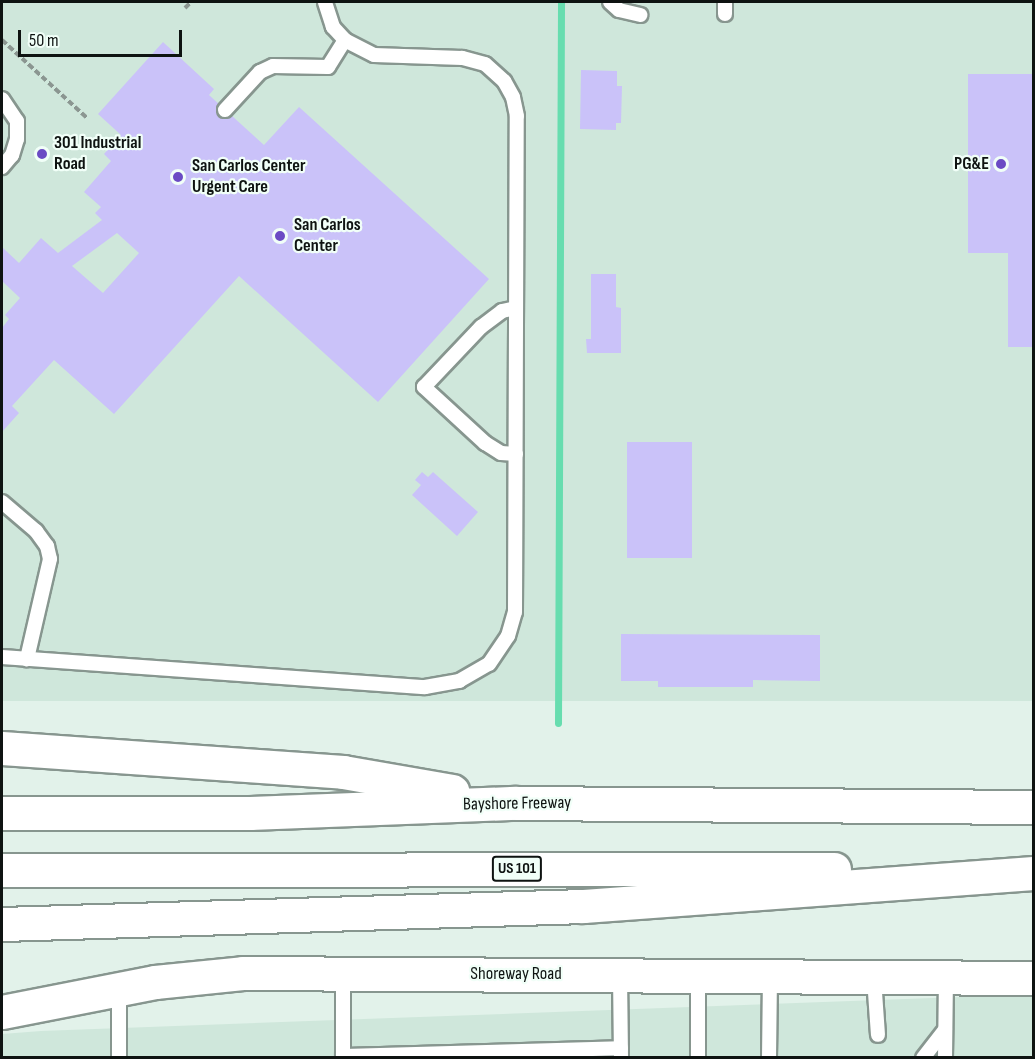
<!DOCTYPE html>
<html>
<head>
<meta charset="utf-8">
<style>
	body { margin:0 }
	#map { position:relative; width:1035px; height:1059px; overflow:hidden; background:#e2f2ea; font-family:"Sofia Sans Condensed",sans-serif }
	div>[style] { position:absolute }
	.built>* { inset:0; background:#cfe7db; transform-origin:0 0 }
	.stream>* { height:7px; margin:-3.5px; padding:0 3.5px; transform-origin:3.5px; border-radius:3.5px; background:#67ddaf }
	.building>* { inset:0; background:#cac2f9; transform-origin:0 0 }
	.path>* { height:4px; margin-top:-2px; transform-origin:0; background:repeating-linear-gradient(90deg,#8b9691 0 6px,transparent 0 9px) }
	.roads { filter:drop-shadow(2px 0 #87968f) drop-shadow(-2px 0 #87968f) drop-shadow(0 2px #87968f) drop-shadow(0 -2px #87968f) }
	.lane>* { height:14px; margin:-7px; padding:0 7px; transform-origin:7px; border-radius:7px; background:#fff }
	.secondary>* { height:33px; margin:-16.5px; padding:0 16.5px; transform-origin:16.5px; border-radius:16.5px; background:#fff }
	.highway>* { height:33px; margin:-16.5px; padding:0 16.5px; transform-origin:16.5px; border-radius:16.5px; background:#fff }
	.dots>* { width:16px; height:16px; translate:-50% -50%; box-sizing:border-box; border:3px solid #f1fff8; border-radius:50% }
	span { translate:-50% -50%; white-space:nowrap; text-align:center; line-height:1.15; -webkit-text-stroke:4.5px #f1fff8; paint-order:stroke }
	.shield-label span { padding:2px 4px; background:#f1fff8; border:2px solid; border-radius:4px; -webkit-text-stroke-width:0 }
	.shield-label { font-size:16px; color:#0e1311; font-weight:700 }
	.poi-label { font-size:18px; color:#0e1311; font-weight:700 }
	.left { translate:0 -50%; text-align:left }
	.right { translate:-100% -50%; text-align:right }
	.street-label { font-size:18px; color:#0e1311 }
	.frame { position:absolute; inset:0; border:3px solid #0e1311; pointer-events:none }
	.scale { position:absolute; left:18px; top:30px; width:164px; height:27px; box-sizing:border-box; border:3px solid #0e1311; border-top:0; padding-left:8px; font-size:18px; line-height:21px; white-space:nowrap; color:#0e1311; -webkit-text-stroke:4px #f1fff8; paint-order:stroke }
</style>
</head>
<body>
<div id="map">
	<div class="built">
		<div style="left:2px;top:2px;width:1031px;height:699px"></div>
		<div style="clip-path:polygon(960px 997px,1033px 997px,1033px 1057px,2px 1058px,2px 1034px,41px 1031px)"></div>
	</div>
	<div class="stream">
		<div style="left:558px;top:723px;width:721px;rotate:-89.76deg"></div>
	</div>
	<div class="building">
		<div style="clip-path:polygon(evenodd,163px 42px,214px 89px,209px 95px,264px 145px,299px 107px,489px 279px,378px 402px,239px 276px,114px 414px,54px 360px,12px 406px,19px 413px,2px 432px,2px 328px,9px 319px,5px 315px,20px 298px,2px 281px,2px 247px,19px 263px,41px 238px,58px 253px,102px 220px,95px 213px,101px 207px,84px 192px,111px 161px,104px 154px,121px 135px,98px 114px,163px 42px,117px 233px,139px 253px,103px 293px,72px 266px,117px 233px)"></div>
		<div style="clip-path:polygon(581px 70px,617px 71px,617px 86px,622px 86px,621px 123px,616px 123px,616px 130px,580px 129px)"></div>
		<div style="clip-path:polygon(968px 74px,1034px 74px,1034px 347px,1008px 347px,1008px 253px,968px 253px)"></div>
		<div style="clip-path:polygon(591px 274px,616px 274px,616px 307px,621px 308px,621px 353px,587px 353px,586px 339px,591px 339px)"></div>
		<div style="left:627px;top:442px;width:65px;height:116px"></div>
		<div style="clip-path:polygon(422px 472px,428px 477px,433px 472px,478px 512px,457px 536px,412px 495px,421px 485px,415px 480px)"></div>
		<div style="clip-path:polygon(621px 634px,820px 635px,820px 681px,753px 680px,753px 687px,658px 687px,658px 681px,621px 681px)"></div>
	</div>
	<div class="path">
		<div style="left:185px;top:8px;width:8px;rotate:-45deg"></div>
		<div style="left:2px;top:40px;width:115px;rotate:42.5deg"></div>
	</div>
	<div class="roads">
		<div class="lane">
			<div style="left:610px;top:2px;width:12px;rotate:42deg"></div>
			<div style="left:619px;top:10px;width:22px;rotate:13deg"></div>
			<div style="left:725px;top:14px;width:12px;rotate:-90deg"></div>
			<div style="left:2px;top:99px;width:27px;rotate:56deg"></div>
			<div style="left:17px;top:121px;width:18px;rotate:90deg"></div>
			<div style="left:17px;top:139px;width:17px;rotate:107deg"></div>
			<div style="left:12px;top:155px;width:16px;rotate:130deg"></div>
			<div style="left:225px;top:110px;width:52px;rotate:-47.4deg"></div>
			<div style="left:260px;top:72px;width:14px;rotate:-25deg"></div>
			<div style="left:273px;top:66px;width:55px;rotate:1deg"></div>
			<div style="left:328px;top:67px;width:32px;rotate:-58deg"></div>
			<div style="left:516px;top:454px;width:15px;rotate:-176deg"></div>
			<div style="left:501px;top:453px;width:19px;rotate:-148deg"></div>
			<div style="left:485px;top:443px;width:83px;rotate:-137.4deg"></div>
			<div style="left:424px;top:387px;width:83px;rotate:-46.5deg"></div>
			<div style="left:481px;top:327px;width:26px;rotate:-37deg"></div>
			<div style="left:502px;top:311px;width:14px;rotate:-12deg"></div>
			<div style="left:2px;top:502px;width:45px;rotate:40.5deg"></div>
			<div style="left:36px;top:531px;width:19px;rotate:54deg"></div>
			<div style="left:47px;top:546px;width:13px;rotate:77deg"></div>
			<div style="left:50px;top:559px;width:103px;rotate:103deg"></div>
			<div style="left:2px;top:657px;width:424px;rotate:4.1deg"></div>
			<div style="left:425px;top:687px;width:35px;rotate:-10deg"></div>
			<div style="left:459px;top:681px;width:34px;rotate:-30deg"></div>
			<div style="left:489px;top:664px;width:34px;rotate:-56deg"></div>
			<div style="left:508px;top:636px;width:25px;rotate:-74deg"></div>
			<div style="left:515px;top:612px;width:496px;rotate:-89.8deg"></div>
			<div style="left:517px;top:116px;width:19px;rotate:-102deg"></div>
			<div style="left:513px;top:97px;width:18px;rotate:-119deg"></div>
			<div style="left:504px;top:81px;width:25px;rotate:-138deg"></div>
			<div style="left:485px;top:64px;width:24px;rotate:-165deg"></div>
			<div style="left:462px;top:58px;width:88px;rotate:-178deg"></div>
			<div style="left:374px;top:55px;width:33px;rotate:-153deg"></div>
			<div style="left:345px;top:40px;width:18px;rotate:-133deg"></div>
			<div style="left:333px;top:27px;width:26px;rotate:-108deg"></div>
			<div style="left:343px;top:973px;width:85px;rotate:90deg"></div>
			<div style="left:620px;top:975px;width:83px;rotate:89.3deg"></div>
			<div style="left:874px;top:978px;width:57px;rotate:86deg"></div>
			<div style="left:119px;top:989px;width:69px;rotate:90deg"></div>
			<div style="left:343px;top:1056px;width:278px;rotate:-1.6deg"></div>
			<div style="left:698px;top:1058px;width:81px;rotate:-90deg"></div>
			<div style="left:769px;top:1058px;width:80px;rotate:-89.3deg"></div>
			<div style="left:923px;top:1058px;width:36px;rotate:-52deg"></div>
			<div style="left:945px;top:1058px;width:80px;rotate:-89.3deg"></div>
		</div>
		<div class="secondary">
			<div style="left:2px;top:1012px;width:156px;rotate:-11.1deg"></div>
			<div style="left:155px;top:982px;width:88px;rotate:-5.8deg"></div>
			<div style="left:243px;top:973px;width:791px;rotate:0.36deg"></div>
		</div>
		<div class="highway">
			<div style="left:2px;top:748px;width:342px;rotate:4deg"></div>
			<div style="left:343px;top:772px;width:111px;rotate:9.9deg"></div>
			<div style="left:2px;top:813px;width:248px"></div>
			<div style="left:250px;top:813px;width:266px;rotate:-2.2deg"></div>
			<div style="left:516px;top:803px;width:518px;rotate:0.44deg"></div>
			<div style="left:2px;top:870px;width:832px;rotate:-0.07deg"></div>
			<div style="left:2px;top:924px;width:581px;rotate:-1.77deg"></div>
			<div style="left:583px;top:906px;width:452px;rotate:-4.2deg"></div>
		</div>
	</div>
	<div class="dots">
		<div style="left:42px;top:154px;background:#6b4bc4"></div>
		<div style="left:1001px;top:164px;background:#6b4bc4"></div>
		<div style="left:178px;top:177px;background:#6b4bc4"></div>
		<div style="left:280px;top:236px;background:#6b4bc4"></div>
	</div>
	<div class="shield-label">
		<span style="left:517px;top:869px">US 101</span>
	</div>
	<div class="poi-label">
		<span class="left" style="left:54px;top:154px">301 Industrial<br>Road</span>
		<span class="right" style="left:989px;top:164px">PG&amp;E</span>
		<span class="left" style="left:192px;top:177px">San Carlos Center<br>Urgent Care</span>
		<span class="left" style="left:294px;top:236px">San Carlos<br>Center</span>
	</div>
	<div class="street-label">
		<span style="left:517px;top:804px;rotate:-1deg">Bayshore Freeway</span>
		<span style="left:516px;top:974px">Shoreway Road</span>
	</div>
	<div class="frame"></div>
	<div class="scale">50 m</div>
</div>
</body>
</html>
